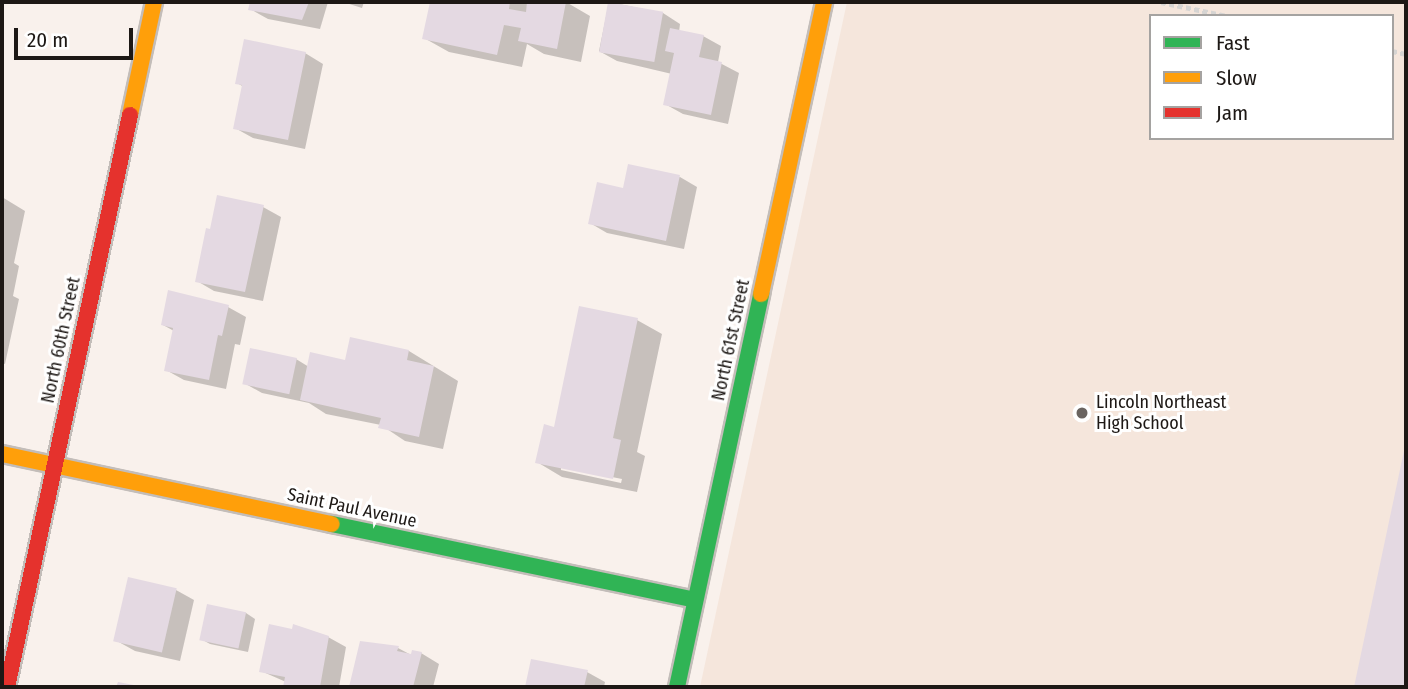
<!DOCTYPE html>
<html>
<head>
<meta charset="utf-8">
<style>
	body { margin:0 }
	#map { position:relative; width:1408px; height:689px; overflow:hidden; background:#f9f1ec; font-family:"Fira Sans Condensed",sans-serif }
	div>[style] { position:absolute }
	.built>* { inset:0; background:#f5e6dc }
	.shadow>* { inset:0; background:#0003 }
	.building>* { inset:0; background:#e4d9e2; transform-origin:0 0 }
	.path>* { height:4.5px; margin-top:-2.25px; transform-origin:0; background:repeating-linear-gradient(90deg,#d6d4d2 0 5px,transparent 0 8.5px) }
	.roads { filter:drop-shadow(2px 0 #c3bdb9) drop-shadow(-2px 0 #c3bdb9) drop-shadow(0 2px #c3bdb9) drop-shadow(0 -2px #c3bdb9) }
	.fast>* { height:16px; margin:-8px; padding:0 8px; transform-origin:8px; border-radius:8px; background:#30b455 }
	.slow>* { height:16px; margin:-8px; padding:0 8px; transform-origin:8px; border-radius:8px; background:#ff9f0a }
	.jam>* { height:16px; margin:-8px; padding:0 8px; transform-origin:8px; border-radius:8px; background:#e5322d }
	.dots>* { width:19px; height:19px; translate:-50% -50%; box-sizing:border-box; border:4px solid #fff; border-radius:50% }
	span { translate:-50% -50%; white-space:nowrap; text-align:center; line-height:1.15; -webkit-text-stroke:6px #fff; paint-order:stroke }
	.street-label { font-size:18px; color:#1d1815 }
	.poi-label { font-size:18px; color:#1d1815 }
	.left { translate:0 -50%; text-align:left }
	.frame { position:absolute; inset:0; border:4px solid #1d1815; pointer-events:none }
	.legend { position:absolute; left:1149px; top:14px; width:245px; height:126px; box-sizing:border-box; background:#fff; border:2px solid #a5a3a1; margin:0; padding:9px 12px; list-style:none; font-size:21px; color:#1d1815 }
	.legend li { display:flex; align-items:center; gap:14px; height:35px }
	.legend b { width:35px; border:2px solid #a5a3a1 }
	.scale { position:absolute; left:14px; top:28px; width:119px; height:32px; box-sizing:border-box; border:4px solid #1d1815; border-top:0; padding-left:9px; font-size:21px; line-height:24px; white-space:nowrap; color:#1d1815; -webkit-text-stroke:5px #fff; paint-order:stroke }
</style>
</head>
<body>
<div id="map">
	<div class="built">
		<div style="clip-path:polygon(evenodd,847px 2px,1406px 2px,1406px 687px,700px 687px,847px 2px,1151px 16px,1392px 16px,1392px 138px,1151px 138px,1151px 16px)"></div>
	</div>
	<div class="shadow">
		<div style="clip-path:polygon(251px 2px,328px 2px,320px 29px,268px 19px,250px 9px)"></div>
		<div style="clip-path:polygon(343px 2px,364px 2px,362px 8px)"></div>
		<div style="clip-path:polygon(432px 2px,566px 2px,590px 16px,581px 62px,544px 54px,527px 44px,522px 67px,449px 52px,424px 38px)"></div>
		<div style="clip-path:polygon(609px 2px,663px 13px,680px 24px,679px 32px,703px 36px,721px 46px,718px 62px,739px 73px,728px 124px,683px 114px,665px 104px,672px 74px,617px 61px,599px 51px)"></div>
		<div style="clip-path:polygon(305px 53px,323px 64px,305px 149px,253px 138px,235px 128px,244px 87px,237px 83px)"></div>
		<div style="clip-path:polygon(680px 177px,697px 187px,684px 249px,607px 233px,590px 223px,624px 190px)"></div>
		<div style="clip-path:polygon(2px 197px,25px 211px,14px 263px,19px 266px,13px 296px,19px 299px,5px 364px,2px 363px)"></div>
		<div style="clip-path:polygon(263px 207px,281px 217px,263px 301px,214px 291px,197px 281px,212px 231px)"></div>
		<div style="clip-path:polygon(228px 307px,246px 317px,240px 345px,235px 344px,226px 389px,184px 380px,166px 370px,174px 331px,163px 325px)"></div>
		<div style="clip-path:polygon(evenodd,637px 320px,662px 334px,637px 452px,645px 456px,637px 492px,562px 477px,537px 462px,555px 429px,637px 320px,561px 467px,622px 479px,621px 483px,561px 470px,561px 467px)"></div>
		<div style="clip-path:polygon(351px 339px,409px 351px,458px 381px,443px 449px,405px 441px,381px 425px,326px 414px,309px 403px,262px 393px,244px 383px,296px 359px,309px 367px,346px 362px)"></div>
		<div style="clip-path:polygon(1406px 449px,1406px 687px,1356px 687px)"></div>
		<div style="clip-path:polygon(176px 590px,194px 600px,180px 661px,135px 651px,117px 641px)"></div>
		<div style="clip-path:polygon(209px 606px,246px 613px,255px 619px,248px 652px,210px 644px,201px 639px)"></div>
		<div style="clip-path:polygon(328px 637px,346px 647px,339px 687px,285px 687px,286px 682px,261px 671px)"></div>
		<div style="clip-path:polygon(361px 643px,398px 648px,413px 656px,421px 653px,439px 664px,433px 687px,351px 687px)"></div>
		<div style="clip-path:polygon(532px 661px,587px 672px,605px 682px,604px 687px,527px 687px)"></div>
	</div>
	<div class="building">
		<div style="clip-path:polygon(250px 2px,309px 2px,302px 20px,248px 10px)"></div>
		<div style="clip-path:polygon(430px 2px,510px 2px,509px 9px,526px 12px,527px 2px,566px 2px,557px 49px,518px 41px,521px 28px,504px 25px,497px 55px,422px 39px)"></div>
		<div style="left:608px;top:2px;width:56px;height:51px;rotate:10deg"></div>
		<div style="clip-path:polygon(670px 28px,704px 35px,699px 57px,722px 62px,711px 115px,663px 105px,674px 53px,665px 51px)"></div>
		<div style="clip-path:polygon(244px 39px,306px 52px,288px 140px,233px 129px,242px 85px,235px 84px)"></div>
		<div style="clip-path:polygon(628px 164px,680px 175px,666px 241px,588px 224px,597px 182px,623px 188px)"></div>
		<div style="clip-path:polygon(217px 195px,264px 205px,245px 292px,195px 282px,206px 228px,210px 229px)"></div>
		<div style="clip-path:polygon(168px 290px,229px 305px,222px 336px,218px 335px,209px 380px,164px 371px,173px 328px,161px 325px)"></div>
		<div style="clip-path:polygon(579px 306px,638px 318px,613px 438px,621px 440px,613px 479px,535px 463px,544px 424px,554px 427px)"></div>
		<div style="clip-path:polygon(350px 337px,409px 350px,407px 360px,434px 366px,419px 437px,378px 428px,381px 418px,300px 400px,310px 352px,345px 360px)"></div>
		<div style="left:250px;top:348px;width:48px;height:37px;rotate:12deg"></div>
		<div style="clip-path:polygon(1405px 446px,1406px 687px,1354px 687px)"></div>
		<div style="left:128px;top:577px;width:50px;height:66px;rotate:13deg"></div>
		<div style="left:207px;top:604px;width:40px;height:37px;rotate:12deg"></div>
		<div style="clip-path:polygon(269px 624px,292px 629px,293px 624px,329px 636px,320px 687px,283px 687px,285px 677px,259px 672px)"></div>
		<div style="clip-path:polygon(360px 641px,399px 646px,397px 651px,411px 654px,412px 650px,422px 652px,413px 687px,349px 687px)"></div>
		<div style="clip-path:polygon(531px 659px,588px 670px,584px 687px,525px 687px)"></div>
		<div style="clip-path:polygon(118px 682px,139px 686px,139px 687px,116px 687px)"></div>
	</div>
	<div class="path">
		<div style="left:1161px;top:2px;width:67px;rotate:12deg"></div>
		<div style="left:1392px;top:51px;width:14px;rotate:12deg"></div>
	</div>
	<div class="roads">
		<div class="fast">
			<div style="left:332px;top:524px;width:371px;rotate:11.8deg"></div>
			<div style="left:677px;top:687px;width:402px;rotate:-77.9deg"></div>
		</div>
		<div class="slow">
			<div style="left:130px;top:115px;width:116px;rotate:-78deg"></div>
			<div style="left:761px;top:294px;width:299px;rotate:-77.8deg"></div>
			<div style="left:2px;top:454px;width:337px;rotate:12deg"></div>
		</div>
		<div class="jam">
			<div style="left:7px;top:687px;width:585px;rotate:-77.86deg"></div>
		</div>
	</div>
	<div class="dots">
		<div style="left:1082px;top:413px;background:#6a6460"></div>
	</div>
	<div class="street-label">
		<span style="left:61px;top:340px;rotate:-78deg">North 60th Street</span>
		<span style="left:731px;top:340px;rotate:-78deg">North 61st Street</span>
		<span style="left:352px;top:508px;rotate:12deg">Saint Paul Avenue</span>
	</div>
	<div class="poi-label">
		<span class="left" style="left:1096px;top:413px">Lincoln Northeast<br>High School</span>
	</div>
	<div class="frame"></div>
	<ul class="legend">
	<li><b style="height:9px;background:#30b455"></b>Fast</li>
	<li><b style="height:9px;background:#ff9f0a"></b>Slow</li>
	<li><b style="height:9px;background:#e5322d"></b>Jam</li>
	</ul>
	<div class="scale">20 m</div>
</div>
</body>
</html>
